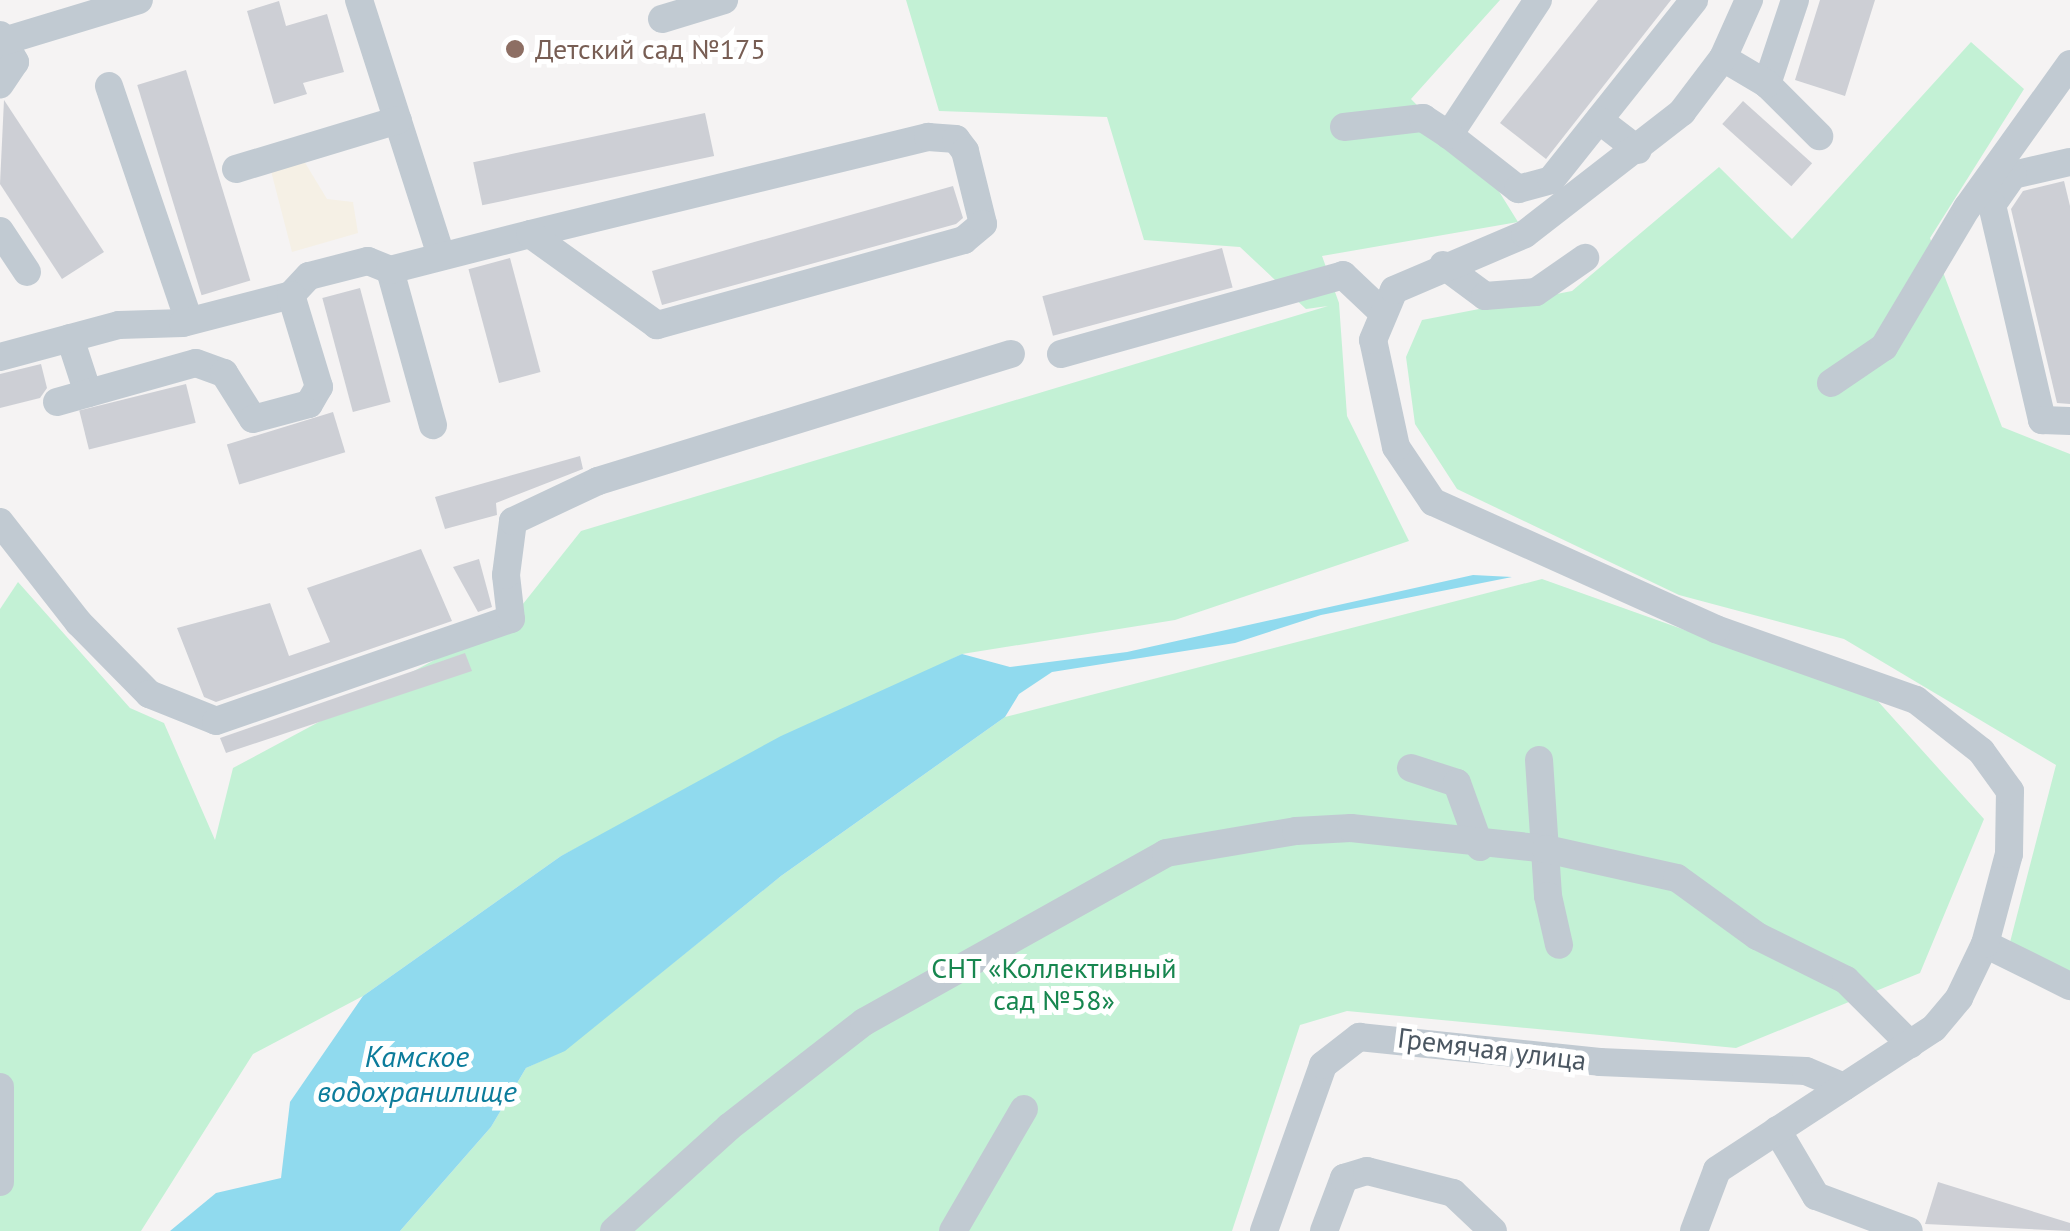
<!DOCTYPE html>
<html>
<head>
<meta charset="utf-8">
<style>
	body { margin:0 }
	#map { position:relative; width:2070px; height:1231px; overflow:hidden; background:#f5f3f3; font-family:"PT Sans",sans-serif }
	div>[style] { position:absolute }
	.green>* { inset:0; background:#c3f1d5 }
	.sand>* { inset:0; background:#f5f0e5 }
	.water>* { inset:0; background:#90daee }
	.building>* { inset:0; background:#cdcfd5; transform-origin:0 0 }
	.minor>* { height:28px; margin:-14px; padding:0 14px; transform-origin:14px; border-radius:14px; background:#c1cad2 }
	.dots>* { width:28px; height:28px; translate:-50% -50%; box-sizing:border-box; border:5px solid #fff; border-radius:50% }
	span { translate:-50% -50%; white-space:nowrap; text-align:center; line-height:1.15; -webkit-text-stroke:10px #fff; paint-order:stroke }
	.education-label { font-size:28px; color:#785e54 }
	.left { translate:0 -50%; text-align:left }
	.park-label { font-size:28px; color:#17864f }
	.street-label { font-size:28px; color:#4a5661 }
	.water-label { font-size:30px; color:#0c7c9b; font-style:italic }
</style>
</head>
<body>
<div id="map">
	<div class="green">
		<div style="clip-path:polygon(906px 0,1500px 0,1411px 99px,1495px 185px,1518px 222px,1322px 256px,1339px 303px,1347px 416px,1409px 541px,1175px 620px,962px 654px,561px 856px,363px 996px,253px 1054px,141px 1231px,0 1231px,0 609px,18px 582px,130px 708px,164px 723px,215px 840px,233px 768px,511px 619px,581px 531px,1328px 306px,1306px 309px,1240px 247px,1144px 240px,1107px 117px,939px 111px)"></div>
		<div style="clip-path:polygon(1971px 42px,2024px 89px,1930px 238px,2002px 427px,2070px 454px,2070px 973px,2009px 946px,2056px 765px,1844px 639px,1679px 595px,1457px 489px,1415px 424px,1406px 357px,1422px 320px,1572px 291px,1719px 167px,1792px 239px)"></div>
		<div style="clip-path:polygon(1542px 579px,1875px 698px,1984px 819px,1920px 973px,1736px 1048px,1347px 1011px,1300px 1025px,1232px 1231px,400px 1231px,491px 1127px,526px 1068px,565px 1050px,781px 876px,1005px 717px)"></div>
	</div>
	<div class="sand">
		<div style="clip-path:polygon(304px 161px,327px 199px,353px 202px,358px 233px,292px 252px,271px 171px)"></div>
	</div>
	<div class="water">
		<div style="clip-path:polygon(1473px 575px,1512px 577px,1321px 615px,1235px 643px,1052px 672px,1019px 694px,1005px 717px,781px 876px,565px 1051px,526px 1068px,491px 1127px,400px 1231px,170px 1231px,216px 1193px,281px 1178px,290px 1102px,363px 996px,561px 856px,781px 736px,962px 654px,1010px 667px,1127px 652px)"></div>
	</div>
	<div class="building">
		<div style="clip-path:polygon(1598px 0,1671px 0,1546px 159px,1500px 123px)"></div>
		<div style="clip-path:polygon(1820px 0,1875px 0,1845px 96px,1795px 80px)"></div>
		<div style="clip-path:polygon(279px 1px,286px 26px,327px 14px,344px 72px,303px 83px,307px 94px,274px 104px,247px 11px)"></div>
		<div style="left:186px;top:70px;width:220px;height:51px;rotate:73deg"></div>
		<div style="clip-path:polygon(4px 100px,104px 252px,62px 279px,0 184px)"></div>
		<div style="left:1743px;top:101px;width:93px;height:31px;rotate:42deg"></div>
		<div style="left:705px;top:113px;width:44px;height:237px;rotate:78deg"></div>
		<div style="clip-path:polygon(2064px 181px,2070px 206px,2070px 404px,2057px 403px,2011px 209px,2023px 191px)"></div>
		<div style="clip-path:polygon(953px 186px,963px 218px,956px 224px,662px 305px,652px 271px)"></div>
		<div style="left:1222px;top:248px;width:41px;height:186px;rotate:75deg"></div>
		<div style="left:510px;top:258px;width:118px;height:43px;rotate:75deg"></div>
		<div style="left:360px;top:288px;width:118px;height:39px;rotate:75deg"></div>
		<div style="clip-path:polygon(41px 364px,47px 388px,40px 398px,0 408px,0 374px)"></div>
		<div style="left:186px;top:384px;width:40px;height:110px;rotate:76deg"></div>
		<div style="left:333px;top:412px;width:42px;height:111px;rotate:73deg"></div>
		<div style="clip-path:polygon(580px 456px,583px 469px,496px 503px,497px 515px,445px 529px,435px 497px)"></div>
		<div style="clip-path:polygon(421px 549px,452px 621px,216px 702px,204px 697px,177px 628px,270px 603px,289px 656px,330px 642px,307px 588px)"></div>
		<div style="clip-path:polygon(479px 559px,492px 607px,478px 612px,453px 567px)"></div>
		<div style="clip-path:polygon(465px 653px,472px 671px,226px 753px,220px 738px)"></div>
		<div style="clip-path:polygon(1938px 1182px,2070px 1223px,2070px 1231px,1925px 1224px)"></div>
	</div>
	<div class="minor">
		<div style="left:359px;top:0;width:269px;rotate:72.2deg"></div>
		<div style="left:1538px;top:0;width:162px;rotate:123.4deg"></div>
		<div style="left:1449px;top:135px;width:88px;rotate:38deg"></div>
		<div style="left:1518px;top:189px;width:34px;rotate:-15deg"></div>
		<div style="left:1551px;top:180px;width:230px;rotate:-51.5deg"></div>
		<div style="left:1795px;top:0;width:89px;rotate:108.4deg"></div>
		<div style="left:1767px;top:84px;width:74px;rotate:45deg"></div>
		<div style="left:662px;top:19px;width:65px;rotate:-17deg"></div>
		<div style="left:0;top:35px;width:31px;rotate:61deg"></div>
		<div style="left:15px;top:62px;width:27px;rotate:124deg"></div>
		<div style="left:4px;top:41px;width:141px;rotate:-16.9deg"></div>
		<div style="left:1723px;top:58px;width:51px;rotate:30.6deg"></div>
		<div style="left:109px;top:86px;width:248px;rotate:71.2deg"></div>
		<div style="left:1599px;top:120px;width:49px;rotate:37.6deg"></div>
		<div style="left:1344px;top:127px;width:80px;rotate:-6.5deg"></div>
		<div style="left:1423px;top:118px;width:31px;rotate:33deg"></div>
		<div style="left:2070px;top:162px;width:58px;rotate:167.2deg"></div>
		<div style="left:2013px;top:175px;width:37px;rotate:125deg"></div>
		<div style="left:1992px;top:205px;width:221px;rotate:76.9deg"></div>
		<div style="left:2042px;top:420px;width:28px;rotate:2deg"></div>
		<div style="left:236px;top:169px;width:169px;rotate:-16.8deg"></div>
		<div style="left:0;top:231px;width:49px;rotate:56.6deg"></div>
		<div style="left:1443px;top:265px;width:52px;rotate:36.4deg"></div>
		<div style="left:1485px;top:296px;width:51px;rotate:-4.5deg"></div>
		<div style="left:1536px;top:292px;width:60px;rotate:-34.8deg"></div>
		<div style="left:390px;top:270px;width:161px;rotate:74.5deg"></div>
		<div style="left:70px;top:338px;width:58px;rotate:71.9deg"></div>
		<div style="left:1061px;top:354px;width:293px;rotate:-15.6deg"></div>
		<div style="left:1343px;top:275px;width:51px;rotate:43.4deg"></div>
		<div style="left:0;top:357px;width:123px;rotate:-15.1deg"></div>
		<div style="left:119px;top:325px;width:64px;rotate:-1.8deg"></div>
		<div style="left:183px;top:323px;width:112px;rotate:-14.5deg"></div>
		<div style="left:291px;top:295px;width:26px;rotate:-47deg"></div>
		<div style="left:309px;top:276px;width:61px;rotate:-14.3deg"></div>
		<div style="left:368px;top:261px;width:24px;rotate:22deg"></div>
		<div style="left:390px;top:270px;width:145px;rotate:-14.4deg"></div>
		<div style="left:530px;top:234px;width:410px;rotate:-13.7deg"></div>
		<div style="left:928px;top:137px;width:28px;rotate:4deg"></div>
		<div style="left:956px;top:139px;width:15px;rotate:53deg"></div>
		<div style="left:965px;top:151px;width:75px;rotate:76.1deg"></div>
		<div style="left:983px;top:224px;width:25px;rotate:140deg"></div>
		<div style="left:964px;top:240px;width:319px;rotate:164.5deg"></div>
		<div style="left:657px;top:325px;width:156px;rotate:-144.4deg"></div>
		<div style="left:1831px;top:383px;width:64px;rotate:-34.2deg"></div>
		<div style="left:1884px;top:347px;width:162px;rotate:-59.2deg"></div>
		<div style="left:1967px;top:208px;width:177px;rotate:-54.4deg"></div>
		<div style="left:57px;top:402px;width:144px;rotate:-15.7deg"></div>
		<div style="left:196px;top:363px;width:30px;rotate:20deg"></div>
		<div style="left:224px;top:373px;width:54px;rotate:57.8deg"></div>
		<div style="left:253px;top:419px;width:58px;rotate:-15deg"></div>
		<div style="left:309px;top:404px;width:20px;rotate:-60deg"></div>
		<div style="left:319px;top:387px;width:96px;rotate:-106.9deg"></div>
		<div style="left:0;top:522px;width:128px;rotate:52deg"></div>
		<div style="left:79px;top:623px;width:100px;rotate:45.4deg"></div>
		<div style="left:149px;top:694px;width:72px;rotate:21.9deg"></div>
		<div style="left:216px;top:721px;width:312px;rotate:-19.1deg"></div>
		<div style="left:511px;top:619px;width:44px;rotate:-96.5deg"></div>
		<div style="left:506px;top:575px;width:54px;rotate:-82.6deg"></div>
		<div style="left:513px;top:521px;width:94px;rotate:-25.2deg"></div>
		<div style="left:598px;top:481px;width:432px;rotate:-17.1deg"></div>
		<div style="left:1539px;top:760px;width:136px;rotate:86.2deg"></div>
		<div style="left:1548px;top:896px;width:50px;rotate:77.3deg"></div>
		<div style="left:1411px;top:768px;width:48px;rotate:18.1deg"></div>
		<div style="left:1457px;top:783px;width:68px;rotate:70.2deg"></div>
		<div style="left:1985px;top:944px;width:95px;rotate:26.3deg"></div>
		<div style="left:0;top:1087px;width:95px;rotate:90deg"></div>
		<div style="left:1777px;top:1130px;width:77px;rotate:59.4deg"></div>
		<div style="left:1816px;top:1196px;width:99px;rotate:20.6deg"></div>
		<div style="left:614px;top:1231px;width:155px;rotate:-42.1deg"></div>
		<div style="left:729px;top:1127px;width:171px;rotate:-37.9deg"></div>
		<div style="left:864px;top:1022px;width:346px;rotate:-29.2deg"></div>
		<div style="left:1166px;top:853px;width:132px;rotate:-9.6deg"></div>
		<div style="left:1296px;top:831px;width:55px;rotate:-3.1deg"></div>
		<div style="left:1351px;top:828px;width:196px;rotate:6.1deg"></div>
		<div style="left:1546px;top:849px;width:134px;rotate:12.5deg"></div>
		<div style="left:1677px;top:878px;width:99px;rotate:35.9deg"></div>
		<div style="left:1757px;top:936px;width:99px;rotate:26.3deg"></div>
		<div style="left:1846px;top:980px;width:91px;rotate:45deg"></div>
		<div style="left:953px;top:1231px;width:141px;rotate:-59.8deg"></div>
		<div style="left:1264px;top:1231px;width:176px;rotate:-70.4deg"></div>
		<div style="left:1323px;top:1065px;width:46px;rotate:-37.9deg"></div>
		<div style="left:1359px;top:1037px;width:242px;rotate:5.9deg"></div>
		<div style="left:1600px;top:1062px;width:206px;rotate:2.5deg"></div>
		<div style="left:1806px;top:1071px;width:41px;rotate:22.8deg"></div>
		<div style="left:1324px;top:1231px;width:57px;rotate:-69.3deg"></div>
		<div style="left:1344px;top:1178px;width:24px;rotate:-17deg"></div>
		<div style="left:1367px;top:1171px;width:89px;rotate:14.3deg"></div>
		<div style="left:1453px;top:1193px;width:55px;rotate:43.5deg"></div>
		<div style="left:1694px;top:1231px;width:65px;rotate:-69.3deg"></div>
		<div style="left:1717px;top:1170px;width:259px;rotate:-33.2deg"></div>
		<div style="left:1934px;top:1028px;width:39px;rotate:-50deg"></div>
		<div style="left:1959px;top:998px;width:60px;rotate:-64.3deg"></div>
		<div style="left:1985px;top:944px;width:93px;rotate:-75.1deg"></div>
		<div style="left:2009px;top:854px;width:63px;rotate:-89.1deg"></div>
		<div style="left:2010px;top:791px;width:49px;rotate:-125.9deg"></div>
		<div style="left:1981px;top:751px;width:83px;rotate:-141.9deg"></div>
		<div style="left:1916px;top:700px;width:212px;rotate:-160.5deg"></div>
		<div style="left:1716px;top:629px;width:310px;rotate:-155.8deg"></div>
		<div style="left:1433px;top:502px;width:66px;rotate:-123.9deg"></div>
		<div style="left:1396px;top:447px;width:109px;rotate:-102.1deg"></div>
		<div style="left:1373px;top:340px;width:54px;rotate:-67.2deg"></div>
		<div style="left:1394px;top:290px;width:142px;rotate:-23.1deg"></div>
		<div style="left:1525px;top:234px;width:199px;rotate:-37.8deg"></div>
		<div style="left:1682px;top:112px;width:68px;rotate:-52.8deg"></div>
		<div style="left:1723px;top:58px;width:64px;rotate:-65.9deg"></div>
	</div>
	<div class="dots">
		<div style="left:515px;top:49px;background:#8d6e63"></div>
	</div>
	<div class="education-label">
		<span class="left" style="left:535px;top:49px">Детский сад №175</span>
	</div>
	<div class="park-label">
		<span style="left:1054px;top:984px">СНТ «Коллективный<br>сад №58»</span>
	</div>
	<div class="street-label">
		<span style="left:1492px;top:1049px;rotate:7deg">Гремячая улица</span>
	</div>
	<div class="water-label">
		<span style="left:417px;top:1073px">Камское<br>водохранилище</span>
	</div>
</div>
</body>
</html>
